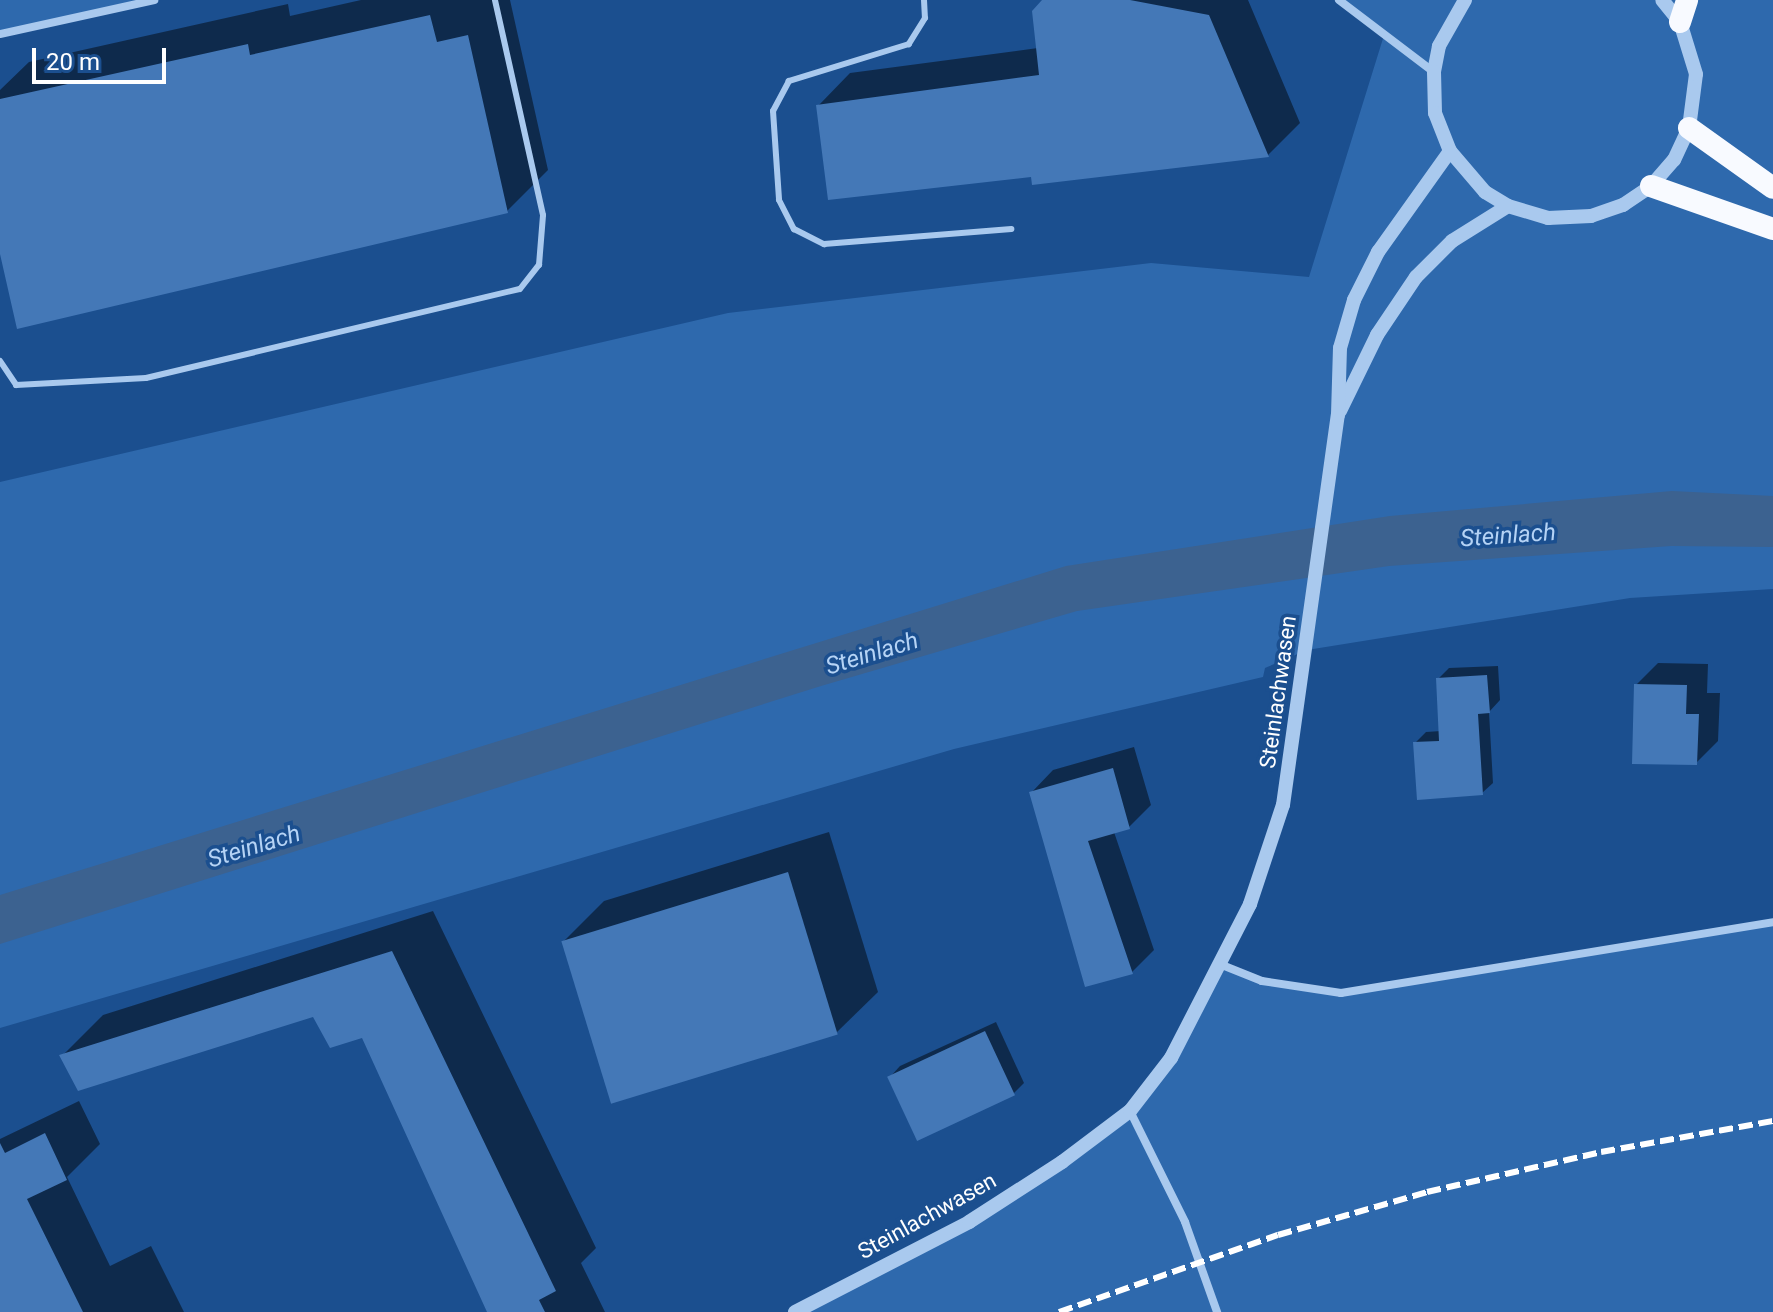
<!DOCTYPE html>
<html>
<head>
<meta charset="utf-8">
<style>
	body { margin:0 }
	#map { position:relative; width:1773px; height:1312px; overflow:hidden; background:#1b4f8f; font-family:Roboto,sans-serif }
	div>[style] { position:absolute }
	.green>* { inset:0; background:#2e69ad }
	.water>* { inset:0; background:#3c6290 }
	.shadow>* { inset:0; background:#0007 }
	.building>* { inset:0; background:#4478b7; transform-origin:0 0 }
	.service>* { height:6px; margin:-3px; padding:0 3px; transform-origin:3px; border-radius:3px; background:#a9c9ee }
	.minor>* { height:8px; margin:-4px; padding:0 4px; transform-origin:4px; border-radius:4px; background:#a9c9ee }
	.tertiary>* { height:14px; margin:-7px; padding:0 7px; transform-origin:7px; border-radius:7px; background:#a9c9ee }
	.trunk>* { height:22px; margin:-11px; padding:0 11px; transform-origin:11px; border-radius:11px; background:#f8faff }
	.rail>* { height:6px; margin-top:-3px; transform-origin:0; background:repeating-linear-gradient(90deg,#fff 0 14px,transparent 0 20px) }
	span { translate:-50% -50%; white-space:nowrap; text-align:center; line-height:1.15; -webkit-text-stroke:7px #1b4f8f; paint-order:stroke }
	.street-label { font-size:22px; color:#fff }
	.water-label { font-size:24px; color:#b5d3f5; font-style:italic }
	.scale { position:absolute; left:32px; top:48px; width:134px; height:36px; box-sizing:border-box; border:4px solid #fff; border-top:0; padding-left:10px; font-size:24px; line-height:28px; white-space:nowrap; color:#fff; -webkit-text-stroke:6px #1b4f8f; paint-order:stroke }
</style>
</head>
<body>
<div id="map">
	<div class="green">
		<div style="clip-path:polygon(0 0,154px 0,0 34px)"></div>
		<div style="clip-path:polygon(1339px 0,1773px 0,1773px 589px,1630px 598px,1307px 650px,1265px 668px,1263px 677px,954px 749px,0 1028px,0 482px,728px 313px,1151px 263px,1309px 277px,1385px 32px)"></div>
		<div style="clip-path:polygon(1773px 922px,1773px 1312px,795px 1312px,969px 1222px,1129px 1111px,1222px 965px,1262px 981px,1341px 993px)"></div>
	</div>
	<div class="water">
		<div style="clip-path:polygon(1672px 491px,1773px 496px,1773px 547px,1671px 546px,1389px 566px,1077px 611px,821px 686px,0 944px,0 895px,1066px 566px,1390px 516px)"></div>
	</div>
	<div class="shadow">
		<div style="clip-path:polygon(361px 0,510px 0,548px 170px,507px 211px,0 253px,0 90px,29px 62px,288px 4px,290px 16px)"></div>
		<div style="clip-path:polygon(1045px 0,1248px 0,1300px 123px,1268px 155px,1033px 174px,818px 106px,850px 73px,1038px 48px)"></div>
		<div style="clip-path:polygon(1658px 663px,1708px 664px,1707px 693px,1720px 693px,1718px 741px,1696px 763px,1636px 685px)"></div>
		<div style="clip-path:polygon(1498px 666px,1500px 700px,1489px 712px,1493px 783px,1482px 793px,1415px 743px,1426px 732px,1441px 731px,1438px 679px,1449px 668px)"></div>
		<div style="clip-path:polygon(1134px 747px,1151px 805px,1129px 827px,1114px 832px,1154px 950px,1132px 972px,1031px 793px,1053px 770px)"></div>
		<div style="clip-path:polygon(829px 832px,878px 992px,836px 1033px,563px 942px,604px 901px)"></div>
		<div style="clip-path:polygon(433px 911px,596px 1248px,581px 1263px,605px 1312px,489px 1312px,363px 1036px,314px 1015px,62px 1056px,103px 1015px)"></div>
		<div style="clip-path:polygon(996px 1022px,1024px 1083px,1014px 1093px,890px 1077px,900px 1066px)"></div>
		<div style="clip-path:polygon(79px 1101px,100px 1144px,67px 1177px,110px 1266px,151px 1246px,184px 1312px,0 1312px,0 1139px)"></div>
	</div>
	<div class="building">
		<div style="clip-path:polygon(1042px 0,1130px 0,1209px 15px,1269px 157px,1032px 185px,1031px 177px,828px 200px,816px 105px,1039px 75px,1032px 11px)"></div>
		<div style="clip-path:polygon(430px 15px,437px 42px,468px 35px,508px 213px,17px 329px,0 254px,0 99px,248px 44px,250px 55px)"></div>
		<div style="clip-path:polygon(1487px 675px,1490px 713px,1478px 714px,1483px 795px,1417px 800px,1413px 742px,1439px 741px,1436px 678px)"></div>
		<div style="clip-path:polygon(1634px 684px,1687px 685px,1686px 714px,1699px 714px,1697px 765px,1632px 764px)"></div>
		<div style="clip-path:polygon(1113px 768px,1130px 829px,1088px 841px,1133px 974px,1085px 987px,1029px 792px)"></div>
		<div style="left:788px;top:872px;width:170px;height:237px;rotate:73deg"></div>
		<div style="clip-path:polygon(392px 951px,556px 1291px,539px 1300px,545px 1312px,487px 1312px,362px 1038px,330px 1048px,313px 1017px,78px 1091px,59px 1055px)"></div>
		<div style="left:985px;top:1031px;width:71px;height:108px;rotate:65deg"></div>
		<div style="clip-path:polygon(45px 1133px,67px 1180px,27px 1199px,83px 1312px,0 1312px,0 1143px,5px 1153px)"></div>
	</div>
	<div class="service">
		<div style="left:924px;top:0;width:18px;rotate:87deg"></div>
		<div style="left:925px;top:18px;width:31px;rotate:122deg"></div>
		<div style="left:909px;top:44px;width:126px;rotate:162.9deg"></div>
		<div style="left:789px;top:81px;width:34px;rotate:118deg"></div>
		<div style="left:773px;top:111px;width:89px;rotate:86.1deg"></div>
		<div style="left:779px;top:200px;width:33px;rotate:63deg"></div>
		<div style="left:794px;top:229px;width:34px;rotate:27deg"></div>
		<div style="left:824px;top:244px;width:188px;rotate:-4.6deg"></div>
		<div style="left:0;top:361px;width:29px;rotate:56deg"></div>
		<div style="left:16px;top:385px;width:130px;rotate:-3.1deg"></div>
		<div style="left:146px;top:378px;width:384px;rotate:-13.4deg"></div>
		<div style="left:520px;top:289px;width:31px;rotate:-52deg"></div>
		<div style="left:539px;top:265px;width:50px;rotate:-85.4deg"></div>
		<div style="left:543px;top:215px;width:220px;rotate:-102.6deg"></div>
	</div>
	<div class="minor">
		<div style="left:1339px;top:0;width:119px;rotate:37.2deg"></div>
		<div style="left:0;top:34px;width:158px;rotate:-12.4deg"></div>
		<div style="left:1222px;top:965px;width:43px;rotate:21.8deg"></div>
		<div style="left:1262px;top:981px;width:80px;rotate:8.6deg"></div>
		<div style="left:1341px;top:993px;width:438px;rotate:-9.3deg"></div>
		<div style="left:1130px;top:1111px;width:124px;rotate:63.6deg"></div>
		<div style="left:1185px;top:1222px;width:96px;rotate:70.4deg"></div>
	</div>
	<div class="tertiary">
		<div style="left:1465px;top:0;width:53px;rotate:119.5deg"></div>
		<div style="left:1439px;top:46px;width:26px;rotate:101deg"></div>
		<div style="left:1434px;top:72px;width:41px;rotate:88.6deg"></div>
		<div style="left:1435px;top:113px;width:41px;rotate:68.5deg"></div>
		<div style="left:1450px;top:151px;width:54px;rotate:49.5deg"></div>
		<div style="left:1485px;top:192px;width:27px;rotate:31deg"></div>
		<div style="left:1508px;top:206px;width:42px;rotate:16.7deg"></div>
		<div style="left:1548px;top:218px;width:43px;rotate:-2.7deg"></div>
		<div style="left:1591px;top:216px;width:34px;rotate:-19deg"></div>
		<div style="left:1623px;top:205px;width:34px;rotate:-34deg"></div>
		<div style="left:1651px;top:186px;width:35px;rotate:-49deg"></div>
		<div style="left:1674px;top:160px;width:35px;rotate:-65deg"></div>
		<div style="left:1689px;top:128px;width:54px;rotate:-82.6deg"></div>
		<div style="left:1696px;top:74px;width:54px;rotate:-107.1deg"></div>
		<div style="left:1680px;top:22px;width:28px;rotate:-129deg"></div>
		<div style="left:1340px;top:411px;width:85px;rotate:-64deg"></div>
		<div style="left:1377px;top:335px;width:70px;rotate:-56.1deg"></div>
		<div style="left:1416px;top:277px;width:51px;rotate:-45deg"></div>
		<div style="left:1452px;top:241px;width:66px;rotate:-32deg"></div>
		<div style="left:795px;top:1312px;width:196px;rotate:-27.3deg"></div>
		<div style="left:969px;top:1222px;width:111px;rotate:-32.8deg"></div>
		<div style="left:1062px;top:1162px;width:85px;rotate:-36.9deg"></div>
		<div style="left:1130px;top:1111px;width:67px;rotate:-52.3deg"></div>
		<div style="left:1171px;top:1058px;width:173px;rotate:-62.8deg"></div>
		<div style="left:1250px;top:904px;width:104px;rotate:-71.6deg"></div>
		<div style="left:1283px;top:805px;width:394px;rotate:-82deg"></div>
		<div style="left:1338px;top:415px;width:67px;rotate:-88.3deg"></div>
		<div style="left:1340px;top:348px;width:50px;rotate:-73.7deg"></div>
		<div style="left:1354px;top:300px;width:54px;rotate:-63.4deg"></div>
		<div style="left:1378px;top:252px;width:124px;rotate:-54.5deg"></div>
	</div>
	<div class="trunk">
		<div style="left:1680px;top:22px;width:23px;rotate:-72deg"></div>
		<div style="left:1689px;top:128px;width:103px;rotate:35.5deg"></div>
		<div style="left:1651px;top:186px;width:129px;rotate:19.4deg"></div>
	</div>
	<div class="rail">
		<div style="left:1059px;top:1312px;width:232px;rotate:-19.4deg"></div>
		<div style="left:1278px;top:1235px;width:155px;rotate:-16.1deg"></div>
		<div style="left:1427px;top:1192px;width:179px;rotate:-12.9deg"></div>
		<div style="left:1601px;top:1152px;width:175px;rotate:-10.2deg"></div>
	</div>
	<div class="street-label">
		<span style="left:1278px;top:692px;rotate:-82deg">Steinlachwasen</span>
		<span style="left:927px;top:1216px;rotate:-29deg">Steinlachwasen</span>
	</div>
	<div class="water-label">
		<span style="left:1508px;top:536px;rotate:-4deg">Steinlach</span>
		<span style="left:872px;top:654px;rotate:-17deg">Steinlach</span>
		<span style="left:254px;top:847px;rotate:-17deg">Steinlach</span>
	</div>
	<div class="scale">20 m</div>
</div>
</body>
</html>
